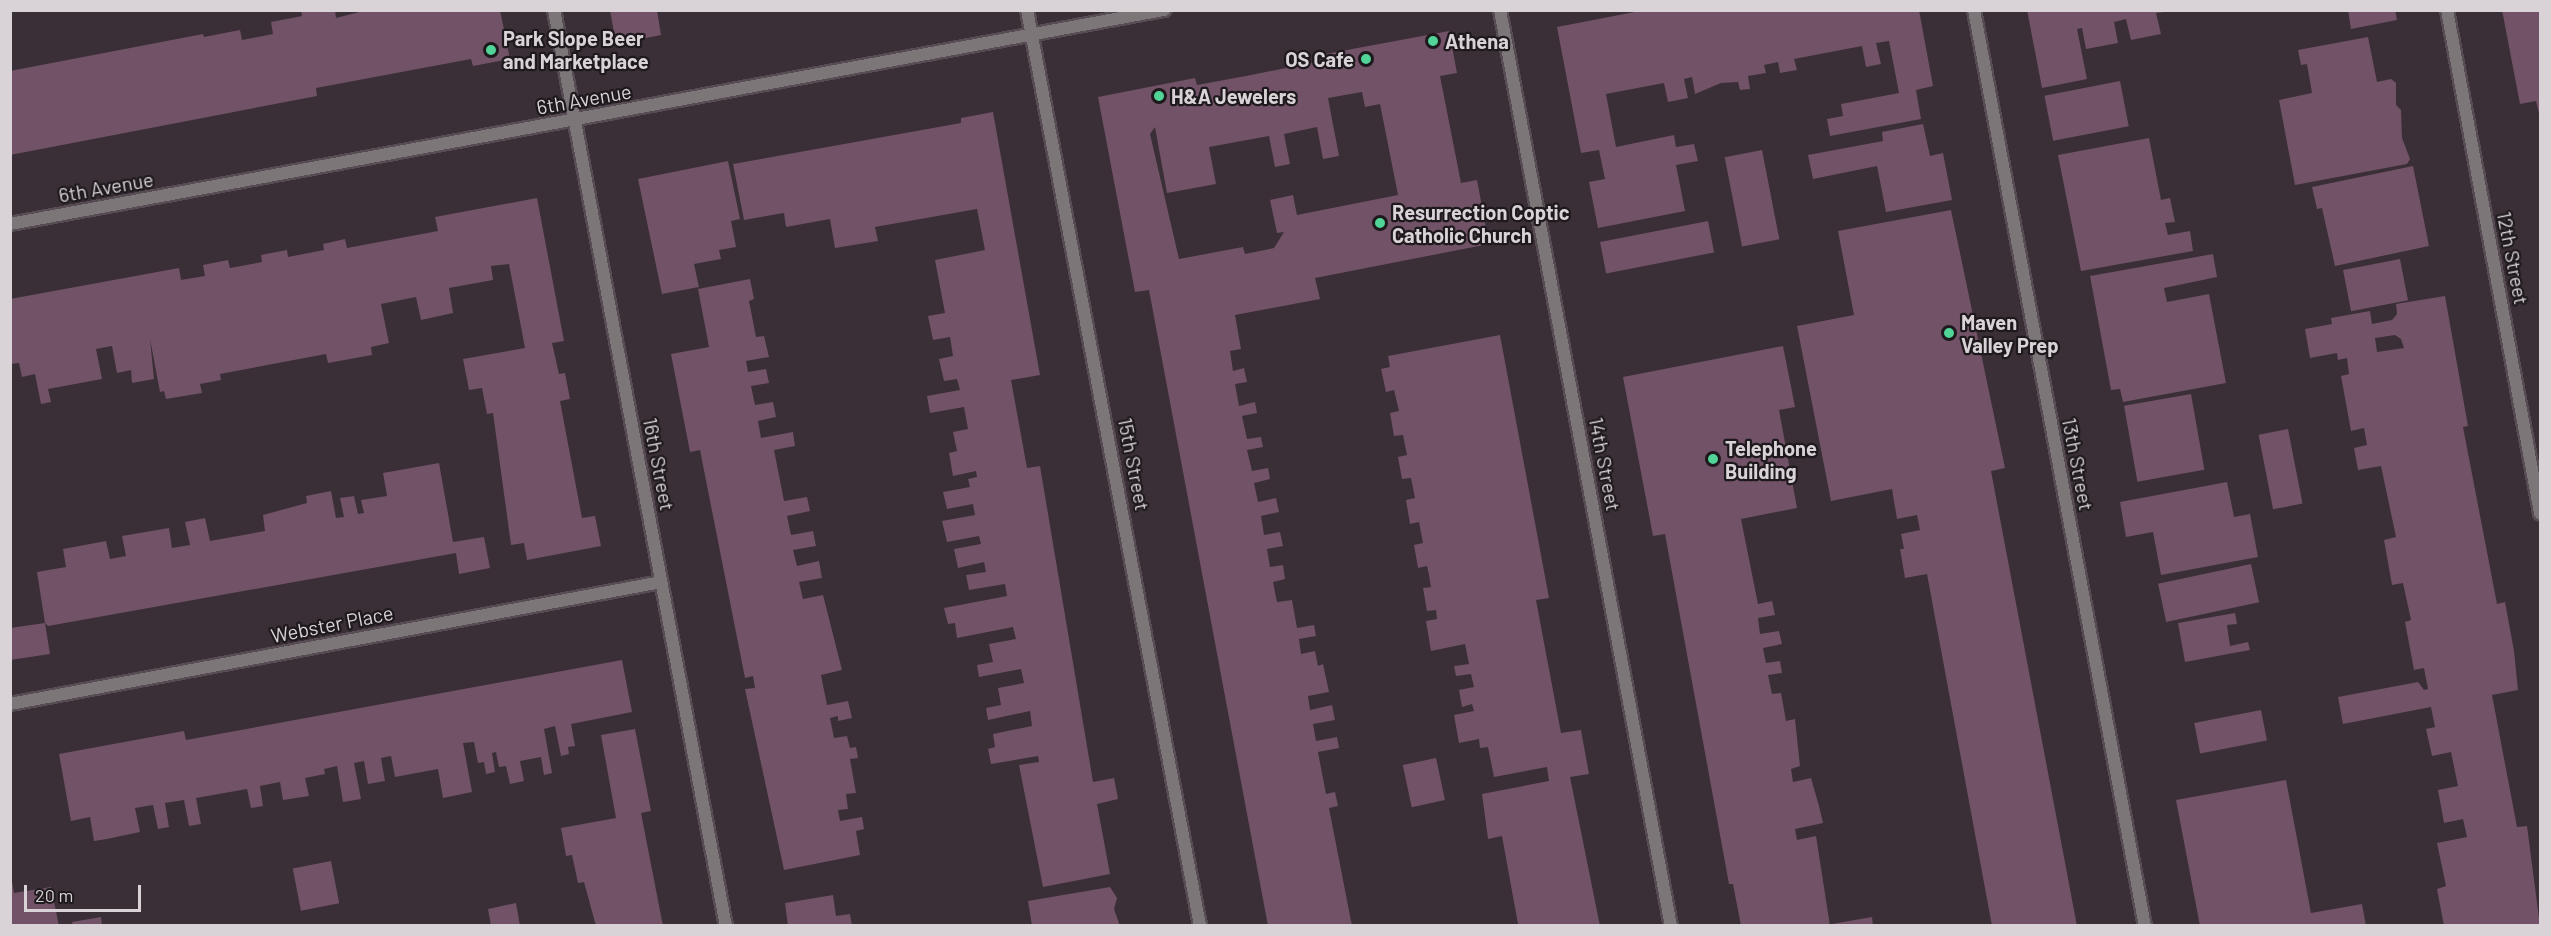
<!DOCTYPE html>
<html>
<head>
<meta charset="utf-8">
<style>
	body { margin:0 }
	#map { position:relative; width:2551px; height:936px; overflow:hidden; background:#3a2f36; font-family:Barlow,sans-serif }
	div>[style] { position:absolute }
	.building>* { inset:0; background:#715267; transform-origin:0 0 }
	.roads { filter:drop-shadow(2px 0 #574c53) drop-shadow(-2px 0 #574c53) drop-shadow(0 2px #574c53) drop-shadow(0 -2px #574c53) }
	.minor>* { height:12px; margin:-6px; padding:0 6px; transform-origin:6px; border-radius:6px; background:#7c7679 }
	.tertiary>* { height:12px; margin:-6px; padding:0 6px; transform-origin:6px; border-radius:6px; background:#7c7679 }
	.dots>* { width:16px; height:16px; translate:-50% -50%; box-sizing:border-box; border:3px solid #1e191c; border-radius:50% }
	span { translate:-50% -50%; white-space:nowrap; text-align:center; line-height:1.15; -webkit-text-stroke:4.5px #1e191c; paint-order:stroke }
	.poi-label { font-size:20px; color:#d9d2d7; font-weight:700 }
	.left { translate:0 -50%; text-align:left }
	.right { translate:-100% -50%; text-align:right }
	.street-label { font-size:20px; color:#d9d2d7 }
	.frame { position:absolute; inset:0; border:12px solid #d9d2d7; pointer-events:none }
	.scale { position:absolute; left:24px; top:885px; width:117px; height:27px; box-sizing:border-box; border:3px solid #d9d2d7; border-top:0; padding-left:8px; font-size:18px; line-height:21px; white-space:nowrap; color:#d9d2d7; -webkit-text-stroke:4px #1e191c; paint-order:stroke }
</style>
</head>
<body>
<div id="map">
	<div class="building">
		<div style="clip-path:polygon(301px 10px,335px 10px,336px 18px,367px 10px,500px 10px,510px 59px,473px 66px,471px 59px,316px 88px,317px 96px,10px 155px,10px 71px,203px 34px,204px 37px,240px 30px,242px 40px,273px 34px,271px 22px,302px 16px)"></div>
		<div style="clip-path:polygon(610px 10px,657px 10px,661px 35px,616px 44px)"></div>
		<div style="clip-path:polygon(1645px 10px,1919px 10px,1933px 86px,1916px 90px,1921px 119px,1830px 136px,1827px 119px,1843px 116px,1841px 104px,1899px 93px,1889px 41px,1876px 43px,1881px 64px,1866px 67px,1862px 46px,1794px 59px,1797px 70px,1780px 73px,1778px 62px,1764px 65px,1766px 73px,1748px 76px,1750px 89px,1740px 90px,1738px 82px,1721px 83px,1695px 94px,1692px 77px,1684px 79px,1688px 98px,1668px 102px,1664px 83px,1606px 94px,1616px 147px,1674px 135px,1676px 147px,1694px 144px,1698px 161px,1676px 165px,1685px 211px,1598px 228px,1589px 182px,1605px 179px,1599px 150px,1581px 153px,1557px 27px)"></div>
		<div style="clip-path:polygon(2027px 10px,2164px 10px,2164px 12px,2156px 13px,2161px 34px,2131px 40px,2126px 19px,2114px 22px,2118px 43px,2086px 49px,2082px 28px,2077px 29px,2087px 79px,2042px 88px)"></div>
		<div style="clip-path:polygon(2348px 10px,2395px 10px,2397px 20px,2351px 29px)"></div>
		<div style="clip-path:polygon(2502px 10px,2540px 10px,2540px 118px,2536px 101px,2520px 104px)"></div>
		<div style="clip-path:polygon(evenodd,1449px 31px,1457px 73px,1440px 76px,1461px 183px,1477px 180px,1489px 244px,1315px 278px,1320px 299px,1235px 315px,1241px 349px,1230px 351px,1233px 371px,1244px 368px,1247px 382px,1235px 384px,1239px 406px,1255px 402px,1257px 413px,1242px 416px,1247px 439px,1261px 437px,1263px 447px,1247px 450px,1252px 471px,1268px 468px,1270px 479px,1254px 483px,1258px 502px,1276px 498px,1279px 512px,1261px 516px,1264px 535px,1280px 532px,1283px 546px,1267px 549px,1270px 567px,1283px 565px,1285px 579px,1273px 582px,1277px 602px,1292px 600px,1297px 628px,1314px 625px,1316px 636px,1299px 639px,1301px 654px,1315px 651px,1318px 666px,1323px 664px,1329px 692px,1308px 696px,1310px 710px,1332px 705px,1335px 720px,1313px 724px,1316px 741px,1337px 737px,1339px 748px,1318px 752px,1326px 794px,1335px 792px,1338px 806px,1329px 808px,1352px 926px,1268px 926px,1149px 290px,1135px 292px,1098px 97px,1195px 78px,1197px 85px,1246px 76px,1321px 61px,1320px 55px,1449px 31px,1362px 92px,1365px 107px,1380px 104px,1398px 195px,1297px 215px,1293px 195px,1270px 200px,1277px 233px,1284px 232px,1274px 248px,1245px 254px,1243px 247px,1179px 259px,1150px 134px,1155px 127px,1167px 193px,1216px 184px,1209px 147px,1269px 136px,1275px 167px,1290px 164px,1284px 134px,1317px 127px,1323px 159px,1339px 156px,1328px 98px,1362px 92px)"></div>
		<div style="clip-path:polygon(2368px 37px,2377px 82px,2391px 79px,2396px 83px,2396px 105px,2401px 110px,2402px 138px,2410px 159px,2407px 164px,2295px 185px,2279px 100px,2312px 93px,2307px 64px,2301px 65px,2298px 50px)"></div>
		<div style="left:2120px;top:81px;width:46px;height:77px;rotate:79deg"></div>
		<div style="clip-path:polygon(993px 112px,1040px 375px,1011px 380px,1027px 468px,1040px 466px,1093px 782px,1114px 778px,1118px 799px,1097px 804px,1110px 874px,1043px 887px,1019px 765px,1039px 762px,1038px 756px,991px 764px,988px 749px,995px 747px,993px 734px,1032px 726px,1030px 711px,988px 720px,986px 708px,1001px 705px,998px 688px,1024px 683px,1021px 669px,979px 677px,977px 665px,993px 662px,989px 644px,1016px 639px,1013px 627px,957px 638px,955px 623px,948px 624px,944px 608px,1007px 596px,1005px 584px,969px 590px,966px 575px,986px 572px,984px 562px,958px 568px,954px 549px,981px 544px,979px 536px,947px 542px,942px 521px,975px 515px,973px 504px,947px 509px,943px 492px,970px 487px,968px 479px,977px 477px,976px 471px,953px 476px,949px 453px,957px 451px,953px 432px,968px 429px,964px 407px,930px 413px,927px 396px,960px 390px,957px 379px,944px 381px,939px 359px,953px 356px,950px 337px,933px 340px,928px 316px,945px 313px,935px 260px,985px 250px,977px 209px,875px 227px,878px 241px,835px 248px,830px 219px,786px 227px,784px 213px,744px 220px,733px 164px,961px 123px,961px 118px)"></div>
		<div style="clip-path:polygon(1923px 124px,1930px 156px,1943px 153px,1952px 200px,1886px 212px,1877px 166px,1813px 179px,1808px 155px,1883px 141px,1882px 132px)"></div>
		<div style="clip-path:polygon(2149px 138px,2161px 200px,2170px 198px,2175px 222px,2165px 223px,2168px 235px,2190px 231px,2193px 251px,2081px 271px,2058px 155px)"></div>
		<div style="left:1762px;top:150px;width:91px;height:38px;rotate:79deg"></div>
		<div style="clip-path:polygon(728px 161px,740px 219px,731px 221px,736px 247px,719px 250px,721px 259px,694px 264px,699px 287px,662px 294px,638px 179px)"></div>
		<div style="clip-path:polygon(2413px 166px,2429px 246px,2335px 266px,2322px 208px,2317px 209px,2312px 187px)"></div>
		<div style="clip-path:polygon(537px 198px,564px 341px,552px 343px,559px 374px,565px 373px,570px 399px,560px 401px,582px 518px,595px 516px,601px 546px,527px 560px,524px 543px,511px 545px,493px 413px,487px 414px,482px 388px,469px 390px,463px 359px,525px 348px,509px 264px,491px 266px,493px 280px,449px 288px,453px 313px,421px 320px,416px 297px,381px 304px,389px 343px,371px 347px,372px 355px,328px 363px,326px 354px,220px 374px,221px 380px,200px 384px,202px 393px,166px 399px,164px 391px,160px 392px,150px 339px,154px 379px,132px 383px,131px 370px,117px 373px,112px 346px,96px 349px,102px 379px,48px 389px,51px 402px,41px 404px,35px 374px,22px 377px,19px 363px,10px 364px,10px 299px,179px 268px,181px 280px,205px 276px,203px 265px,228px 260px,230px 268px,262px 262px,261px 255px,287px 250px,288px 257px,324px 250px,323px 244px,345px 239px,347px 248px,438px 231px,435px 217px)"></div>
		<div style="clip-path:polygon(1951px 210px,2005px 468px,1991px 471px,2077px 926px,1992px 926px,1927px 574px,1905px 578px,1900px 549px,1904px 549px,1901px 534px,1920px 530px,1917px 515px,1897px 519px,1892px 489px,1831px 501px,1797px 326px,1854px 315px,1838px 231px)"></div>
		<div style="left:1708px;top:221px;width:32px;height:110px;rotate:79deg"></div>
		<div style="clip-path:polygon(2213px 254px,2217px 277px,2164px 288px,2167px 302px,2209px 294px,2226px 383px,2123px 402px,2120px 389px,2111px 390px,2090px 276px)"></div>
		<div style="left:2400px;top:259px;width:42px;height:58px;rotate:79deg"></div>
		<div style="clip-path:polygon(750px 279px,754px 299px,749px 301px,756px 337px,764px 336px,769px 357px,746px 361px,748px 372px,766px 369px,769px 383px,751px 386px,755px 405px,773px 402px,776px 417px,758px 421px,761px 438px,793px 432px,795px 446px,774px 450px,784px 501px,807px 497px,810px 511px,787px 516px,791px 535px,813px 531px,816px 546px,793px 550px,797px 566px,819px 561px,822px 578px,799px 582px,803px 599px,823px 595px,842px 670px,821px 675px,827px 705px,848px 701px,852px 718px,838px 721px,838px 716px,830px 718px,834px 738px,847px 736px,850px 748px,856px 747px,858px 758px,850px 759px,856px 793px,846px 794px,848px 809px,838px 810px,840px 821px,862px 817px,864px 829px,856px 831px,860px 855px,784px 870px,745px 689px,755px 688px,753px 676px,745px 678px,700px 450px,690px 452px,671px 354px,709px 347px,698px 289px)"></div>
		<div style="clip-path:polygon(evenodd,2445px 296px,2468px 426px,2463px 427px,2497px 604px,2505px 602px,2514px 651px,2518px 690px,2492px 695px,2517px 827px,2527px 826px,2540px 926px,2444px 926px,2437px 889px,2446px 886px,2437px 843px,2467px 837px,2463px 819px,2444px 823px,2438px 790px,2458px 786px,2451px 752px,2432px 756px,2426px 729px,2435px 727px,2431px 707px,2343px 724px,2338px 697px,2418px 682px,2424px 690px,2428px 689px,2424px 668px,2414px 670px,2405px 622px,2411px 620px,2403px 583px,2392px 585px,2384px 540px,2396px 537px,2381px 466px,2358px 470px,2354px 448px,2367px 445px,2364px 428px,2351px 431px,2341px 376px,2349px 374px,2347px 358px,2338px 360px,2337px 353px,2310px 358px,2305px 329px,2332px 324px,2331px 318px,2370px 311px,2372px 324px,2392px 320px,2397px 314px,2396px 304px,2445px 296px,2395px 335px,2401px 339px,2404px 348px,2377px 352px,2375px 338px,2395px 335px)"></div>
		<div style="clip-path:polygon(1500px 335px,1549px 598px,1536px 600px,1561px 733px,1581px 730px,1589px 774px,1570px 777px,1600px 926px,1518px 924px,1502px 836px,1488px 839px,1482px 794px,1549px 781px,1547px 767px,1494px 777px,1488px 747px,1480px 748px,1479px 739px,1459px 743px,1454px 715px,1474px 711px,1472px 704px,1462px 707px,1459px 690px,1474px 687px,1471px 674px,1456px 676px,1454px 666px,1469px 664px,1465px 644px,1431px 651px,1426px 621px,1437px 619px,1436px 610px,1427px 611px,1423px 588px,1431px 587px,1429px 575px,1427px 566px,1418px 568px,1414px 545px,1423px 543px,1419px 522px,1410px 524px,1406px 500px,1415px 498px,1411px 478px,1402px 479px,1398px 457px,1407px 455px,1403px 435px,1394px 436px,1390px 413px,1399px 411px,1394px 390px,1386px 392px,1381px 369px,1390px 367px,1388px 356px)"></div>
		<div style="clip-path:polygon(1783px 346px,1795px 407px,1779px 410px,1797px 508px,1741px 519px,1758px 604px,1772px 601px,1775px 615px,1758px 618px,1760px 634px,1779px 631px,1782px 644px,1763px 648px,1766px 663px,1780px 661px,1782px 673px,1768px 675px,1772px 694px,1781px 693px,1786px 721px,1795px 719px,1800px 766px,1791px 769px,1793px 782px,1811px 778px,1819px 806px,1823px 823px,1795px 829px,1797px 840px,1816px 836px,1830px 926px,1741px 926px,1733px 884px,1729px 884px,1665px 534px,1653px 536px,1623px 377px)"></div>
		<div style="left:2191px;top:394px;width:77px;height:68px;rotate:80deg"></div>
		<div style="left:2288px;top:429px;width:76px;height:30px;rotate:79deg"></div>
		<div style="clip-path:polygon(439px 463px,453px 542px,484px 537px,490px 568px,459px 574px,456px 553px,76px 621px,48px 626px,45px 623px,50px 654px,10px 660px,10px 628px,45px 623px,37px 572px,66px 567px,63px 549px,106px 541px,110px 559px,126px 556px,122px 536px,169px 528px,172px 548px,190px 545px,185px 522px,205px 518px,210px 541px,265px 531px,263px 515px,307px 503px,306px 496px,331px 491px,336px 518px,344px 517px,340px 498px,354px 496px,358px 514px,364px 513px,361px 500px,387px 496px,383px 473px)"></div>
		<div style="clip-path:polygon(2227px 482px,2234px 517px,2250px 514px,2258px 557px,2161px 575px,2153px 532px,2126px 537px,2120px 502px)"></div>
		<div style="left:2251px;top:564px;width:39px;height:95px;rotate:78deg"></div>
		<div style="clip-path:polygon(2235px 613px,2237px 624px,2227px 625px,2230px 646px,2248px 642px,2250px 650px,2185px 662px,2178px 623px)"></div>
		<div style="clip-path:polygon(622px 660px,632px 712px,571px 724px,575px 746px,568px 747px,569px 754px,561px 756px,555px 726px,544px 729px,552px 773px,544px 775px,541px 757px,520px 761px,524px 781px,510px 784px,506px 766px,499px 767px,496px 752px,492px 753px,495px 772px,486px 774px,484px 762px,478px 763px,474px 742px,463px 743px,472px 792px,443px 798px,438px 769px,395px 777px,391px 756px,381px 758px,385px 781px,368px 784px,364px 761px,354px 763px,361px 799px,343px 802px,337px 766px,324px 769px,325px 774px,305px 778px,309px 796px,283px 800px,280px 782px,260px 786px,263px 806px,251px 808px,247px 789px,196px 798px,201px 824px,189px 826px,184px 800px,165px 803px,169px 827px,158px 829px,153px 805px,135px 808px,140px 832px,107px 839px,94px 841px,90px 817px,71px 821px,59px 754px,184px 731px,186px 740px)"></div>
		<div style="left:2261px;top:710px;width:31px;height:68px;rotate:79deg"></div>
		<div style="clip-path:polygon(635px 729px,651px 811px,641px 813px,663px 926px,596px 926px,584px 882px,578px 883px,572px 855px,566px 856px,561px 828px,616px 818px,601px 735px)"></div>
		<div style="left:1436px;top:758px;width:43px;height:34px;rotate:78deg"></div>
		<div style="clip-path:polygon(2286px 780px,2311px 913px,2362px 904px,2366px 926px,2200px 926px,2176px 800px)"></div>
		<div style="left:331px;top:861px;width:43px;height:39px;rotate:79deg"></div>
		<div style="clip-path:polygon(12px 881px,14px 893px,51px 887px,59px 926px,10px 926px)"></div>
		<div style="clip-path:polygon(1110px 887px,1117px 898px,1114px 909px,1120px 926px,1032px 926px,1028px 901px)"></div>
		<div style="clip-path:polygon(833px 895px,836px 916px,850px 914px,852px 926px,788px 926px,785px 903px)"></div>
		<div style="clip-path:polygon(516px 903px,520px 926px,491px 926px,488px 909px)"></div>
		<div style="clip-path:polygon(101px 917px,102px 926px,73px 926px,72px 922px)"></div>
		<div style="clip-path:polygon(1872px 917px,1873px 926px,1832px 926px,1832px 924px)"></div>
	</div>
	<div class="roads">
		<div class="minor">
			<div style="left:554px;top:10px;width:932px;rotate:79.37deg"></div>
			<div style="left:1027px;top:10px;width:932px;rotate:79.3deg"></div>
			<div style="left:1500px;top:10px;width:932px;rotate:79.43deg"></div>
			<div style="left:1974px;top:10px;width:932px;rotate:79.43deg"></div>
			<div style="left:2447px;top:10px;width:512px;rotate:79.52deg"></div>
			<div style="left:10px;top:704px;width:662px;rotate:-10.61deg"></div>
		</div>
		<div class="tertiary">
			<div style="left:10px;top:224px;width:1174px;rotate:-10.51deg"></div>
		</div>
	</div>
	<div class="dots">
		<div style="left:1433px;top:41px;background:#52d397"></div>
		<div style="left:491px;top:50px;background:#52d397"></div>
		<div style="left:1366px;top:59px;background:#52d397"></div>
		<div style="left:1159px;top:96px;background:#52d397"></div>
		<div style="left:1380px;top:223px;background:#52d397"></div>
		<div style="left:1949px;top:333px;background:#52d397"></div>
		<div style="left:1713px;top:459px;background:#52d397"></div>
	</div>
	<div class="poi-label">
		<span class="left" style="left:503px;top:50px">Park Slope Beer<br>and Marketplace</span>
		<span class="left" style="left:1445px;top:41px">Athena</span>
		<span class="right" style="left:1354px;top:59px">OS Cafe</span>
		<span class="left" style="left:1171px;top:96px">H&amp;A Jewelers</span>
		<span class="left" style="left:1392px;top:224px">Resurrection Coptic<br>Catholic Church</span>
		<span class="left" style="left:1961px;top:334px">Maven<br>Valley Prep</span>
		<span class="left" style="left:1725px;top:460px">Telephone<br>Building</span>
	</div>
	<div class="street-label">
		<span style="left:584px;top:99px;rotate:-10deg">6th Avenue</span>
		<span style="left:106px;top:187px;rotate:-10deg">6th Avenue</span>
		<span style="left:2513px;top:258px;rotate:79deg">12th Street</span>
		<span style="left:659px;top:464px;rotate:79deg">16th Street</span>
		<span style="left:1134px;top:464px;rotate:79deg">15th Street</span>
		<span style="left:1605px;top:464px;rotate:79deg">14th Street</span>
		<span style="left:2078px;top:464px;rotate:79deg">13th Street</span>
		<span style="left:332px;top:624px;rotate:-11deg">Webster Place</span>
	</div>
	<div class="frame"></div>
	<div class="scale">20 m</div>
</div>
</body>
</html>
